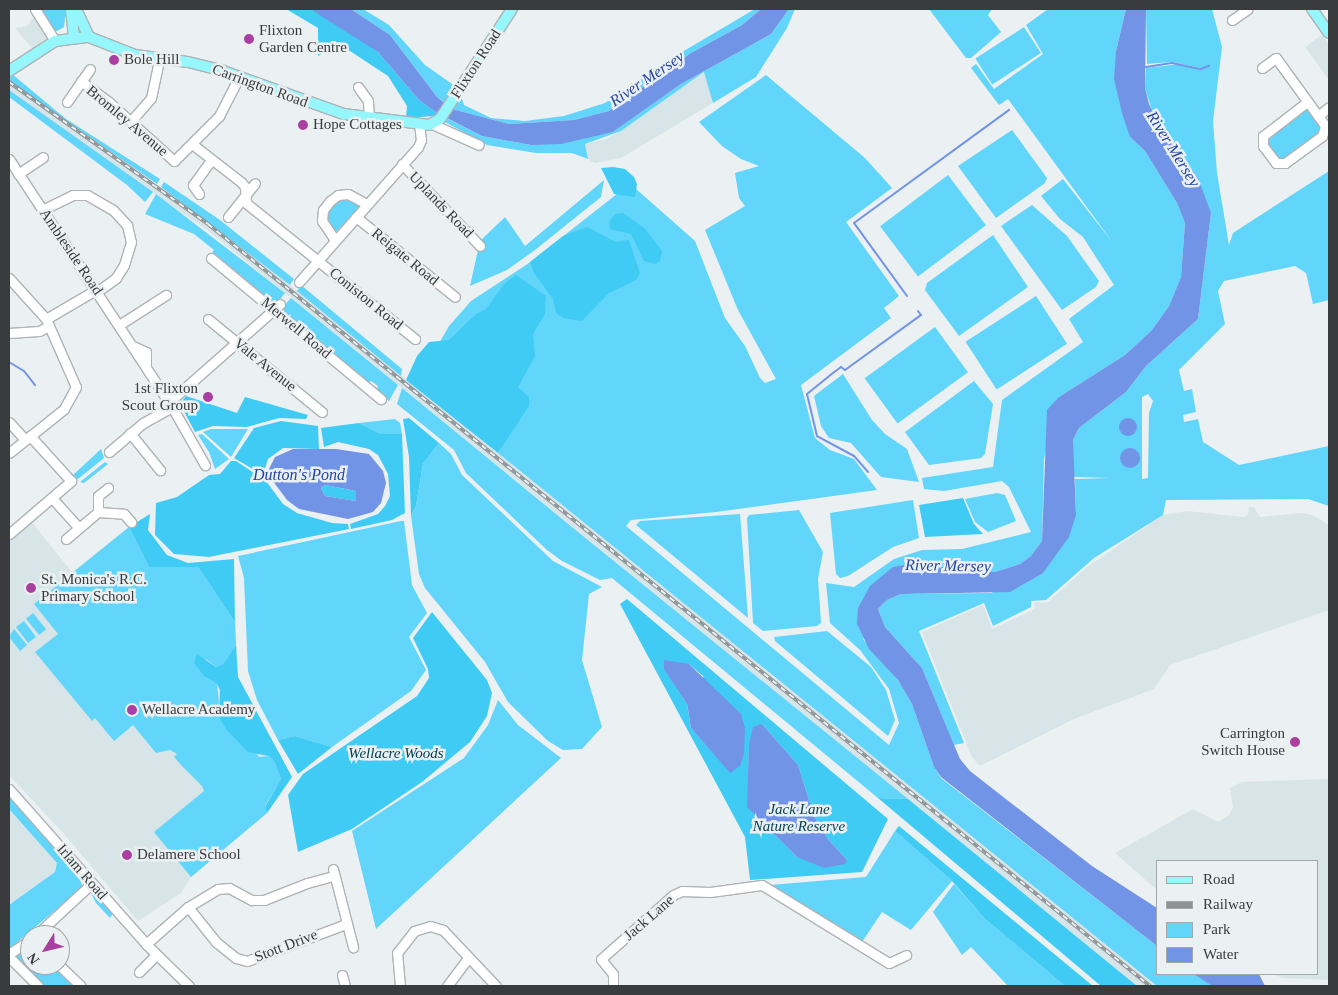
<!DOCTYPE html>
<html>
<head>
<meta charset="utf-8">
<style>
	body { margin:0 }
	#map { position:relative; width:1338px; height:995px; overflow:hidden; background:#ebf0f2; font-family:Georgia,serif }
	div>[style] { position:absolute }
	.built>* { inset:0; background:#d7e5e9 }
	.green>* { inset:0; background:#61d5fa; transform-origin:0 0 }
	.forest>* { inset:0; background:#40cbf4 }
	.water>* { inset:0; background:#7294e7 }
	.round { border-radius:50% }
	.stream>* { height:2px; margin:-1px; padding:0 1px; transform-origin:1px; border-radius:1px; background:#7294e7 }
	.roads { filter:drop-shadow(1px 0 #aeb3b5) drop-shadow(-1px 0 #aeb3b5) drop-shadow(0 1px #aeb3b5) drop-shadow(0 -1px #aeb3b5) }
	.minor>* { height:9px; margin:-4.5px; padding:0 4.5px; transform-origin:4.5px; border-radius:4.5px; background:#fff }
	.major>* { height:10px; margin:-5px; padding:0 5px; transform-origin:5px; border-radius:5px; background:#95f7fc }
	.rail>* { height:4px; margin-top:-2px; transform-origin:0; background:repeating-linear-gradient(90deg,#ebf0f2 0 5.5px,#8e9293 0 11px); box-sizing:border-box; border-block:1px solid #8e9293 }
	.dots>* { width:14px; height:14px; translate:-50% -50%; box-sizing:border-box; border:2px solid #ebf0f2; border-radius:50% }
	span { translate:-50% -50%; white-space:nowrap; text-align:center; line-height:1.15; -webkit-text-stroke:5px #ebf0f2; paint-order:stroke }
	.poi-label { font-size:15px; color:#393b3c }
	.left { translate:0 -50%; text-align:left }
	.right { translate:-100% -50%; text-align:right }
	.street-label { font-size:15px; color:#393b3c }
	.park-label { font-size:15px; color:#034252; font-style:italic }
	.water-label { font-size:16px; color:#2444a3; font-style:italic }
	.frame { position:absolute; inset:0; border:10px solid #393b3c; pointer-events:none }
	.legend { position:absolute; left:1156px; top:860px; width:162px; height:115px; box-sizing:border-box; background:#ebf0f2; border:1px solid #a4a8a9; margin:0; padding:6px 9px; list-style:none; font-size:15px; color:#393b3c }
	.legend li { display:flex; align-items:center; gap:10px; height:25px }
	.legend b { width:25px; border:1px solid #a4a8a9 }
	.north { position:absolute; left:20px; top:925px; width:50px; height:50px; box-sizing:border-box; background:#ebf0f2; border:1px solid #a4a8a9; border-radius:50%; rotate:234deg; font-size:14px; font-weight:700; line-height:20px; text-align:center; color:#393b3c }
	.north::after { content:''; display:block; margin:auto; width:18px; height:22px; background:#a93fa1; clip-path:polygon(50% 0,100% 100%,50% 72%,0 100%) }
</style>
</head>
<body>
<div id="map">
	<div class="built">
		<div style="clip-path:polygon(36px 14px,48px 37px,32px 48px,15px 28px,27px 26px)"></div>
		<div style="clip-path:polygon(1323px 34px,1329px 47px,1329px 80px,1305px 47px)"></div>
		<div style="clip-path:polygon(705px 72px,713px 103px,621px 158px,595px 163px,588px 159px,585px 144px,606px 139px,621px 131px)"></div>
		<div style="clip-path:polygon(9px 81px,208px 221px,290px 285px,1157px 986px,1137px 986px,284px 292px,207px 230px,39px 114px,9px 90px)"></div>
		<div style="clip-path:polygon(1249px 507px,1254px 507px,1260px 517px,1301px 513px,1313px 515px,1329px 525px,1329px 610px,1170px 665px,1154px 689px,1074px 719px,980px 766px,972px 757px,922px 632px,983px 605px,992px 629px,1035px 609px,1034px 602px,1047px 603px,1087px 567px,1163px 515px,1187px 511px,1243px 517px,1248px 515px)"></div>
		<div style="clip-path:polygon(30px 520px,72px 572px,129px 527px,149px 567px,198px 567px,235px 622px,238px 677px,292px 777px,267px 813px,191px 877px,181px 893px,138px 921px,64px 834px,9px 775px,9px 538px)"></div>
		<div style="clip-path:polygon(1329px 779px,1329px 980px,1282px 978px,1274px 974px,1317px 974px,1317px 861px,1157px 861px,1157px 890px,1115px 853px,1193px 809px,1218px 822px,1229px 815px,1233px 807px,1230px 788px,1242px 782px)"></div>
		<div style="clip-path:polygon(9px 809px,57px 863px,55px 872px,9px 905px)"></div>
	</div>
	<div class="green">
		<div style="clip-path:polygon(38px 9px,66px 9px,64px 27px,57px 31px,53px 29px)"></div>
		<div style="clip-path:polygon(351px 9px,363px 9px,389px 25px,425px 65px,455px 86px,444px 102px,437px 97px,390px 35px)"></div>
		<div style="clip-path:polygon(755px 9px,761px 9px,742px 25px,691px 53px,609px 111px,574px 120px,509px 124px,452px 109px,461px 96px,464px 105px,491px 118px,525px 121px,564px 116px,605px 103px,660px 65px)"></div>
		<div style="clip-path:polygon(789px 9px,795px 9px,787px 28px,756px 77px,713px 103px,704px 72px,621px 131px,585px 144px,588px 159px,572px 153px,536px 153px,487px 145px,445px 122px,446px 118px,482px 136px,531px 145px,613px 132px,681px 84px,771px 34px)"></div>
		<div style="clip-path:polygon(929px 9px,992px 9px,988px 15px,1001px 32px,971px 58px,966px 58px)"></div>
		<div style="clip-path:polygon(1048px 9px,1126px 9px,1116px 51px,1130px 137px,1145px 151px,1177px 203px,1185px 223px,1181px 277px,1169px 306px,1152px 330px,1125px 355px,1059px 397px,1044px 459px,1042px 541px,1031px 556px,1020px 564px,995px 572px,893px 567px,863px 639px,898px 680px,912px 704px,934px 767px,941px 778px,1157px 946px,1157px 974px,1195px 974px,1212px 986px,1157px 986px,498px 453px,502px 446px,438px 345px,449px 326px,471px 301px,529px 263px,622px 190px,635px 188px,695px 241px,725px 318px,745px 346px,760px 378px,765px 383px,776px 379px,738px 310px,705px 230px,745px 206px,739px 198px,735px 173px,759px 166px,741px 159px,722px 146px,699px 122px,766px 75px,865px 158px,892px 188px,846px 222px,899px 296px,884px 308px,891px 318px,801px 385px,815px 438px,830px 450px,854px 459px,877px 490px,716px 512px,631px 520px,626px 526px,889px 745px,899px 723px,889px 689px,860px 650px,830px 623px,826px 583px,854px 587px,894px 559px,922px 550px,962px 549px,1031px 532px,1009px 487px,1002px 481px,944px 491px,924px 489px,922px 478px,993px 467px,1002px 400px,1083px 342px,1069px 319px,1114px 285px,1083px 237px,1060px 219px,1041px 196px,1063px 179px,1113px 243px,1008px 99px,999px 105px,971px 68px,976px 64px,994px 89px,1043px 54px,1026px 25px)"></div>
		<div style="clip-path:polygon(evenodd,1146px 9px,1212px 9px,1222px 47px,1213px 121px,1217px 173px,1229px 245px,1233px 233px,1329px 171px,1329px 300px,1313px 304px,1306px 273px,1295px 266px,1224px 281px,1218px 291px,1225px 324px,1179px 370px,1184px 391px,1192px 389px,1196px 412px,1183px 415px,1184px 422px,1198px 419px,1203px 442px,1239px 465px,1329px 446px,1329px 506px,1308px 499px,1166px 500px,1163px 515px,1094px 558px,1046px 600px,1031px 601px,1031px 607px,993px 626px,984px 603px,919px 631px,964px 743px,954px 745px,922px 668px,885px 627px,878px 609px,887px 600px,901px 594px,992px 593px,1076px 515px,1075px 479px,1111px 478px,1075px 477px,1072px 472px,1073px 440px,1079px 428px,1126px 392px,1146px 366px,1198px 319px,1211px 213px,1188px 163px,1154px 117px,1145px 88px,1146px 68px,1180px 64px,1201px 70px,1211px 66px,1201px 68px,1172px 62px,1147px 64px,1146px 9px,1148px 394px,1153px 401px,1149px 413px,1148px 478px,1142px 479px,1142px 397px,1148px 394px)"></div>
		<div style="left:1024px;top:27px;width:31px;height:58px;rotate:57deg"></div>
		<div style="clip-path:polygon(12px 74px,66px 119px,160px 179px,157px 184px,9px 81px)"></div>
		<div style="clip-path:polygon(9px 90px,153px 192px,145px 202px,127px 185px,9px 97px)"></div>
		<div style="clip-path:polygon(1304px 109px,1309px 109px,1321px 125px,1322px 132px,1280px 161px,1265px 139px)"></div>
		<div style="clip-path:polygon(1012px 130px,1047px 178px,1045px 183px,996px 218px,958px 166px)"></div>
		<div style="left:948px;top:175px;width:63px;height:85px;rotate:53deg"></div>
		<div style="clip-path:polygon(604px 180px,601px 197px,535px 250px,507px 270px,470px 286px,480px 241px,505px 217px,525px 246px)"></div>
		<div style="clip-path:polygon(164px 182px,220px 220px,294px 279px,290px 285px,161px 187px)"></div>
		<div style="clip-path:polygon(156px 194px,285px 293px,275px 306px,211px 254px,214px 250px,194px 234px,145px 214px)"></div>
		<div style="clip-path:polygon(346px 197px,362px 205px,333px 235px,326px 224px,327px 210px,334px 201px)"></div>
		<div style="clip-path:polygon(1032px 205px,1067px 236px,1099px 281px,1096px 287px,1062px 310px,1001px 226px)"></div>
		<div style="clip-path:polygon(993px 235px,1028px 287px,959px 336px,925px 290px,927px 283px)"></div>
		<div style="clip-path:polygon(301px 285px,402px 369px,401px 376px,297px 291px)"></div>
		<div style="left:1036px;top:296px;width:57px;height:84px;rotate:57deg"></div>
		<div style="clip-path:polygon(291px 298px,398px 385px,389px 401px,376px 391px,378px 386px,371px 381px,367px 383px,285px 314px,283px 307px)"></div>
		<div style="left:935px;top:327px;width:56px;height:87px;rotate:54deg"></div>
		<div style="clip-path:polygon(843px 374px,872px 420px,885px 434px,907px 449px,919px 482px,881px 477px,851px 443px,829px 438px,821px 426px,814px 396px)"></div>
		<div style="clip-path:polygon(974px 381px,993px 404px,985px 454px,981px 458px,929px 465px,905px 432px)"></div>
		<div style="clip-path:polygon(402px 388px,572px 527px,908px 799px,878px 798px,612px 578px,600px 580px,562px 561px,547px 550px,466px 473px,454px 450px,397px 404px)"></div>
		<div style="clip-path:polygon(395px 419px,400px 423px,402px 434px,381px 434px,359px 423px)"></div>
		<div style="clip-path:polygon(211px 429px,248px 429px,231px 457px,203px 432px)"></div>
		<div style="clip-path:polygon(202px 434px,229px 459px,215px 469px,209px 452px,198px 435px)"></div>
		<div style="clip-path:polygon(439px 443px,451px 454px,462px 475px,553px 561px,602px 587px,589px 594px,582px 660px,602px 727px,582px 749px,563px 750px,548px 741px,508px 702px,485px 662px,425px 588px,419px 574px,411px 516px,416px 506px,423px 464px)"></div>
		<div style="clip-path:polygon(101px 449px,104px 458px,78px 479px,72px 476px)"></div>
		<div style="clip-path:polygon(105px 462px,108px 464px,84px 483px,80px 482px)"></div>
		<div style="clip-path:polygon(997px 493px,1005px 495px,1016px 521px,988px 532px,975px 522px,965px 499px)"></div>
		<div style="clip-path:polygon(913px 500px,919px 538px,893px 547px,848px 576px,840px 578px,836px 574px,830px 513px)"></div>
		<div style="clip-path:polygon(799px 510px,823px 552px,818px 579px,821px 623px,817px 626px,763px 631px,753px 623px,747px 518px,749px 515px)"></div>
		<div style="clip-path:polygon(740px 514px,748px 618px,636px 525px,640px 521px)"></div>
		<div style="clip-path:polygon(401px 521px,404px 521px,412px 585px,427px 613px,409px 637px,426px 670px,411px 691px,332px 747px,295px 736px,278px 740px,257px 700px,248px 671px,244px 578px,238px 556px)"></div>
		<div style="clip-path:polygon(129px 527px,149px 567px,198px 567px,235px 622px,236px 645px,223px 664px,216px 667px,206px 659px,205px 677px,217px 684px,219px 704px,259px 757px,269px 756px,274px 761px,281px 779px,265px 806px,267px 813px,191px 877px,154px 832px,204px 791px,202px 786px,182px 766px,174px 757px,177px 754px,170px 750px,156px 753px,133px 725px,114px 741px,95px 718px,92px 721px,35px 652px,58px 634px,34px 604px)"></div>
		<div style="left:33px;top:613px;width:21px;height:9px;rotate:51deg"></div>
		<div style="left:24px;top:621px;width:20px;height:10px;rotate:53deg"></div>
		<div style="clip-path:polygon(14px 629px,27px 645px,20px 651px,9px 637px)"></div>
		<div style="clip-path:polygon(827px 631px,871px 667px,886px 690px,895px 720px,888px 736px,775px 641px,774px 637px)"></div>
		<div style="clip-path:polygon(498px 700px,518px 725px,561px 758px,376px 929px,352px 831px,464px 758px,488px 725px)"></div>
		<div style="clip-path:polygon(9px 797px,78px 875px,83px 887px,9px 949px,9px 905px,55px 872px,57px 863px,9px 809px)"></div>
		<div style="clip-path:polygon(895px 831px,952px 881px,911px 930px,882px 912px,862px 942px,770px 885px,866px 877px)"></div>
		<div style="clip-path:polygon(954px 884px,984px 918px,1065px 986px,1008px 986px,971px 947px,962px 955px,933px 912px)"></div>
		<div style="clip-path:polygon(90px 891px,113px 913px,110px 918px,96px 903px)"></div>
		<div style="clip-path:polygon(30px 945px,30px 965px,55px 965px,78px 986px,43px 986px,16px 961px,15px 957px)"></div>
	</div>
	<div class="forest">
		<div style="clip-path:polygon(286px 9px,310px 9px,363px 40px,378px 52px,419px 100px,437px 113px,434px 116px,406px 118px,407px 106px,388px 76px,350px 51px,335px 48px,318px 56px,318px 28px)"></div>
		<div style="clip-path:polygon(613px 167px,625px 169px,634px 177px,637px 184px,635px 197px,614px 194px,601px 168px)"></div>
		<div style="clip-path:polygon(623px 213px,644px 228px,653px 239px,662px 251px,660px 261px,655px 264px,644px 261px,631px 234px,610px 229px,609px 222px,615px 214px)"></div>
		<div style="clip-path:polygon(587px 227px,616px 242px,629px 240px,640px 273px,636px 280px,609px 293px,582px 321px,563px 318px,556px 313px,553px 299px,534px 273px,530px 262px,563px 236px)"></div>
		<div style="clip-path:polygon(516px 275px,546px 296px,545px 314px,533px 334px,535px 356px,518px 387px,529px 397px,529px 406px,498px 453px,406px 380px,417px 356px,429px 342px,449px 340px,476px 314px,486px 309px,504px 284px)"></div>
		<div style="clip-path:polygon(186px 396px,237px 413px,245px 397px,308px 415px,306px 419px,279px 418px,247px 427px,213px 426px,195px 432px,180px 404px)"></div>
		<div style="clip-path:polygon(409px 418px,439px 443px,423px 464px,416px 506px,411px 516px,409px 457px,403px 419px)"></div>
		<div style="clip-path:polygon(281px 421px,318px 426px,319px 449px,283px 448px,268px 459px,263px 475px,234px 458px,254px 428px)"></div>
		<div style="clip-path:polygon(359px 423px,381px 434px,402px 434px,405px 513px,392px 520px,351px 529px,350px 524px,378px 514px,385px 506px,390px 496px,388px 474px,378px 455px,369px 449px,338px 442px,324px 447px,321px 428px)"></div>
		<div style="clip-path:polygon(231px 461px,236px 461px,266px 481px,283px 504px,297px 513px,332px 523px,348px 524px,349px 529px,209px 557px,174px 554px,155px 535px,156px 503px,177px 497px,209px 475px,220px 474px)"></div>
		<div style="clip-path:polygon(325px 485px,356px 491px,356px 501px,325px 496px,321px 488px)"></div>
		<div style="clip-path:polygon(963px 498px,974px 524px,983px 534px,925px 537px,919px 505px)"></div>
		<div style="clip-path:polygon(150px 514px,148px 530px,167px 555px,188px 563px,234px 559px,235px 622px,198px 567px,149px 567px,129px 527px)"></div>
		<div style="clip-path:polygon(evenodd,627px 599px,888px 819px,862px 872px,750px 880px,745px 837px,620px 604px,627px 599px,689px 664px,703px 676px,730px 772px,691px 728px,687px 704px,665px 669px,689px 664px,627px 599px,762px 724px,798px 765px,814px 816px,828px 839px,847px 860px,797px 857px,748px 807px,749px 744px,762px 724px)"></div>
		<div style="clip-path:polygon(432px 612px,487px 680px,492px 693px,487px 716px,470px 742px,422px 782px,352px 829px,298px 852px,288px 795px,303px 774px,417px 696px,429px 678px,428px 669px,413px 638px)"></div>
		<div style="clip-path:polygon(236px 645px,238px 677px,292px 777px,267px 813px,265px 807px,281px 779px,274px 761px,269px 756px,248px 752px,226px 729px,219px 717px,220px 690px,217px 684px,205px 677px,194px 663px,197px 654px,216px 667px,223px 664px)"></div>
		<div style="clip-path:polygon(295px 736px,332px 747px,298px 774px,278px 740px)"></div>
		<div style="clip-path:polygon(878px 798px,908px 799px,1137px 986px,1101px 986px)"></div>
		<div style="clip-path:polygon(899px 826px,1093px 986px,1065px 986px,984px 918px,952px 881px,895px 831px)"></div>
	</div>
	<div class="water">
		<div style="clip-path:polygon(310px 9px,351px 9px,390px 35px,437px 97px,452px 109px,509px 124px,574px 120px,609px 111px,691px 53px,742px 25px,761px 9px,789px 9px,771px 34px,681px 84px,613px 132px,561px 144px,531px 145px,482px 136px,437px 113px,419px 100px,378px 52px)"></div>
		<div style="clip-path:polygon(1126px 9px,1146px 9px,1145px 88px,1149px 104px,1162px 131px,1198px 178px,1211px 213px,1198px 319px,1146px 366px,1126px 392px,1079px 428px,1073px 440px,1076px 515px,1069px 537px,1043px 573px,1010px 592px,901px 594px,887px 600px,878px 609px,885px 627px,922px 668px,960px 759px,970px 771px,1092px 866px,1157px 908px,1157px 946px,941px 777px,934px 767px,912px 704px,898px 680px,869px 649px,857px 624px,858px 608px,870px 586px,893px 567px,909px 564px,995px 572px,1020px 564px,1031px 556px,1042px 541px,1047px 410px,1059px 397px,1125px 355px,1152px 330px,1169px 306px,1181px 277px,1185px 223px,1177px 203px,1145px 151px,1130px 137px,1122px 113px,1114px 79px,1116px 51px)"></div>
		<div class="round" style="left:1119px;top:418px;width:18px;height:18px"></div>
		<div class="round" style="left:1120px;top:448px;width:20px;height:20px"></div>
		<div style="clip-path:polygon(evenodd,293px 449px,336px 449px,369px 454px,383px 471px,386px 483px,381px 503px,373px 512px,348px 519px,299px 509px,287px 500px,267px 473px,275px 457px,293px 449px,325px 485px,356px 491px,356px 501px,325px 496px,321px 488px,325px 485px)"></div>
		<div style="clip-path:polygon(664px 660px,689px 664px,741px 714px,745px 728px,744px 754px,740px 766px,730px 773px,691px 728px,687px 704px,664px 669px)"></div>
		<div style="clip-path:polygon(762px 724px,798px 765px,814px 816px,828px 839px,847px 860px,845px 864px,824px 868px,797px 857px,747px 807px,749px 744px,753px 727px)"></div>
		<div style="clip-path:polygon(1194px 974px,1259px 974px,1265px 986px,1212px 986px)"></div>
	</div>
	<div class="stream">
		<div style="left:1146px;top:67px;width:26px;rotate:-9deg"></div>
		<div style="left:1172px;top:63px;width:30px;rotate:12deg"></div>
		<div style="left:1201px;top:69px;width:9px;rotate:-21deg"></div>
		<div style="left:907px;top:296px;width:90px;rotate:-126deg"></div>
		<div style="left:854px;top:223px;width:192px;rotate:-36.1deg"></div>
		<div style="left:9px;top:362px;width:17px;rotate:31deg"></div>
		<div style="left:24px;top:371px;width:18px;rotate:52deg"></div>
		<div style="left:868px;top:472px;width:21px;rotate:-131deg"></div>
		<div style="left:854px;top:456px;width:42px;rotate:-151.6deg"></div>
		<div style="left:817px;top:436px;width:43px;rotate:-103.4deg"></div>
		<div style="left:807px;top:394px;width:33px;rotate:-39deg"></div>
		<div style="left:833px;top:373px;width:10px;rotate:-37deg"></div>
		<div style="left:841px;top:367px;width:5px;rotate:37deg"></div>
		<div style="left:845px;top:370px;width:94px;rotate:-35.9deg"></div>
		<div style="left:921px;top:315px;width:5px;rotate:-127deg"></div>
	</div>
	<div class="roads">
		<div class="minor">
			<div style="left:35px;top:9px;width:38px;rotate:58deg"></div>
			<div style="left:1232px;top:20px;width:19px;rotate:-35deg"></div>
			<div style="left:1262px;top:68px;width:17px;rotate:-36deg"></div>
			<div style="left:1276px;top:58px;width:82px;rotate:54deg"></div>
			<div style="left:1324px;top:124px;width:3px;rotate:72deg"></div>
			<div style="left:1325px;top:127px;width:9px;rotate:108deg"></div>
			<div style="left:1322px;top:136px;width:46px;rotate:143.9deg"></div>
			<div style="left:1285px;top:163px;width:9px;rotate:180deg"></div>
			<div style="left:1276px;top:163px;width:21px;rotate:-127deg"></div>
			<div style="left:1263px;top:146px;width:10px;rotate:-90deg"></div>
			<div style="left:1263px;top:136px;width:56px;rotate:-37.7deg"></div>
			<div style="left:81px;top:81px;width:35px;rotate:37deg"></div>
			<div style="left:109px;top:102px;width:88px;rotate:42.2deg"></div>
			<div style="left:174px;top:161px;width:64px;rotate:-45deg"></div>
			<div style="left:219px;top:116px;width:44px;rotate:-62.9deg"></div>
			<div style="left:358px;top:87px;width:17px;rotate:54deg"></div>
			<div style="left:368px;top:101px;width:17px;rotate:87deg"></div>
			<div style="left:67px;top:102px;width:40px;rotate:-55.1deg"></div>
			<div style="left:1318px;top:116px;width:14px;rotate:-39deg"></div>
			<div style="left:131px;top:121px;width:30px;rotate:-49deg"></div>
			<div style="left:151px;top:98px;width:40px;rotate:-78deg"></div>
			<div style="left:432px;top:124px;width:51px;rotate:24.1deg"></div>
			<div style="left:192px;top:144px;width:62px;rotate:37.8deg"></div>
			<div style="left:241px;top:182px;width:6px;rotate:51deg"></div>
			<div style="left:245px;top:187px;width:16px;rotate:86deg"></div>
			<div style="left:246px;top:203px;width:217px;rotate:38.8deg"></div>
			<div style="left:9px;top:159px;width:297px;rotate:56.7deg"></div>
			<div style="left:172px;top:407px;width:67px;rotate:60.4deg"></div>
			<div style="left:402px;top:164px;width:113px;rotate:46.4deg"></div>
			<div style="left:18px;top:174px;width:30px;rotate:-34deg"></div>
			<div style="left:199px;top:194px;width:11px;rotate:-124deg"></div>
			<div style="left:193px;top:185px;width:31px;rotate:-54deg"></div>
			<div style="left:42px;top:210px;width:34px;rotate:-26deg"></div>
			<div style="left:73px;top:195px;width:14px"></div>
			<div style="left:87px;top:195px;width:30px;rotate:30deg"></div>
			<div style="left:113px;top:210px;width:21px;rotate:47deg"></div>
			<div style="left:127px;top:225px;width:17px;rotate:77deg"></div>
			<div style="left:131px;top:242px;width:24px;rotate:107deg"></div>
			<div style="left:124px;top:265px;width:15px;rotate:122deg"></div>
			<div style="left:116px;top:278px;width:22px;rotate:144deg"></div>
			<div style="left:228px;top:217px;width:43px;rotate:-51.5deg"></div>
			<div style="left:356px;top:217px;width:127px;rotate:38.9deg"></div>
			<div style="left:335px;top:240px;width:23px;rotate:-124deg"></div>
			<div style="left:322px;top:221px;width:11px;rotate:-85deg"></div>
			<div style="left:323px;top:210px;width:11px;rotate:-52deg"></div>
			<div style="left:330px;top:201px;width:10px;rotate:-37deg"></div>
			<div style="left:338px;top:195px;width:10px;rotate:-6deg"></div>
			<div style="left:348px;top:194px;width:21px;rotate:28deg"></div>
			<div style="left:211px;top:258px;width:221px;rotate:39.7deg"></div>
			<div style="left:9px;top:278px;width:55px;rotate:47.9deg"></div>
			<div style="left:46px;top:319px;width:74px;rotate:66.2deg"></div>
			<div style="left:76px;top:387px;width:25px;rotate:119deg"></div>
			<div style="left:64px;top:409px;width:70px;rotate:141.3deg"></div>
			<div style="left:299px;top:282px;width:180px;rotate:-48.6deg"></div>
			<div style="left:418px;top:147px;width:8px;rotate:-67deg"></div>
			<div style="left:421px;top:140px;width:16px;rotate:-97deg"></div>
			<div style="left:46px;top:319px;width:59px;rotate:-30.5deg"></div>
			<div style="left:208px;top:319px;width:147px;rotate:39.2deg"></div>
			<div style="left:119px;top:325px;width:56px;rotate:-32.6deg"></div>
			<div style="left:9px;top:333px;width:30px;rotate:-4deg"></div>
			<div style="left:39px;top:331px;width:11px;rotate:-27deg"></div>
			<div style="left:133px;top:346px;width:14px;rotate:25deg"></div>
			<div style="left:146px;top:352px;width:15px;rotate:90deg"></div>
			<div style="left:169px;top:402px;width:148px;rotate:-41.4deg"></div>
			<div style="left:9px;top:422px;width:24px;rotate:48deg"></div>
			<div style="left:130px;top:433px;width:48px;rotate:51deg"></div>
			<div style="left:109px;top:452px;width:45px;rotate:-40.5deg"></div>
			<div style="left:143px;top:423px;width:33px;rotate:-29deg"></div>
			<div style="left:52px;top:498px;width:38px;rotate:48deg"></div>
			<div style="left:98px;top:512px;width:16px;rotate:-90deg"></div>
			<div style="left:98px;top:496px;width:13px;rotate:-39deg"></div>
			<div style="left:9px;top:534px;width:82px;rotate:-40.5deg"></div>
			<div style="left:71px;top:481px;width:61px;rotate:-132.3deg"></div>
			<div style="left:66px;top:539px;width:42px;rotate:-40.2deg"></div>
			<div style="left:98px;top:512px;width:26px;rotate:4deg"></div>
			<div style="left:124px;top:514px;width:11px;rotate:49deg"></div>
			<div style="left:9px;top:789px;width:207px;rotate:48.5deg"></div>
			<div style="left:146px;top:944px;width:60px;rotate:44.3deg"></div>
			<div style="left:333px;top:869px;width:81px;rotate:75.6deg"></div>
			<div style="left:188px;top:907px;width:45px;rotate:51.3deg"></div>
			<div style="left:216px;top:942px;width:26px;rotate:39deg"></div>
			<div style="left:236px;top:958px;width:11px;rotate:15deg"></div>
			<div style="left:247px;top:961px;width:106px;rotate:-20.5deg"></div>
			<div style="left:36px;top:935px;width:75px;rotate:-42.8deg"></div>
			<div style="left:146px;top:944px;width:56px;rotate:-41.4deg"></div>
			<div style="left:188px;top:907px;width:35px;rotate:-31deg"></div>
			<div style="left:218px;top:889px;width:11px;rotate:-5deg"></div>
			<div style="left:229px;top:888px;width:26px;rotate:28deg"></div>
			<div style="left:252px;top:900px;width:12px"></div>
			<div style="left:264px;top:900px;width:46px;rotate:-21.6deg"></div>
			<div style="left:307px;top:883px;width:28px;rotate:-15deg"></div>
			<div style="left:9px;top:954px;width:25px;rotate:-34deg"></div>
			<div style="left:9px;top:957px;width:41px;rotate:45deg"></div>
			<div style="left:59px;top:965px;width:30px;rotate:44deg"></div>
			<div style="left:139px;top:972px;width:24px;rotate:-45deg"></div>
			<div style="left:342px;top:975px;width:11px;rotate:75deg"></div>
			<div style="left:613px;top:984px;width:10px;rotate:-90deg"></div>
			<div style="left:613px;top:974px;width:19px;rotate:-129deg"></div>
			<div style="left:601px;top:959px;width:96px;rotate:-41.6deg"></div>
			<div style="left:673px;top:895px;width:10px;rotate:-24deg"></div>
			<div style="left:682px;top:891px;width:28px;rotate:2deg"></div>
			<div style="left:710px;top:892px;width:52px;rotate:-7.7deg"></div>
			<div style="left:762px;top:885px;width:149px;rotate:31.6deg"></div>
			<div style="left:889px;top:963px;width:19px;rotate:-25deg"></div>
			<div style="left:400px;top:986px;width:33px;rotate:-95deg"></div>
			<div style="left:397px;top:953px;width:28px;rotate:-52deg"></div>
			<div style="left:414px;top:931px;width:17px;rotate:-17deg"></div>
			<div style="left:430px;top:926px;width:14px;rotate:17deg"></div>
			<div style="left:443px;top:930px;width:77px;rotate:46.6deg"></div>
			<div style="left:447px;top:986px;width:36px;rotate:-53deg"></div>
		</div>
		<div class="major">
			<div style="left:71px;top:9px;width:28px;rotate:84deg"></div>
			<div style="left:76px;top:9px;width:31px;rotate:65deg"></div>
			<div style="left:1312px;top:9px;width:29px;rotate:55deg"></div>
			<div style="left:9px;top:71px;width:55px;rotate:-33.1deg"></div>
			<div style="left:55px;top:41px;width:34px;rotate:-7deg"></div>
			<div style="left:89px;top:37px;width:49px;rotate:21.4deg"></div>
			<div style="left:135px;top:55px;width:53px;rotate:7.5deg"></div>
			<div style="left:188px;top:62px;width:36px;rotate:14deg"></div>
			<div style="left:223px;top:71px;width:128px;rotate:19.6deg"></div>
			<div style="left:344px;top:114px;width:86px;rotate:7.4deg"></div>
			<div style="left:429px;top:125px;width:13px;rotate:-29deg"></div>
			<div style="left:440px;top:119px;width:131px;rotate:-56.8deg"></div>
		</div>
	</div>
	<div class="rail">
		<div style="left:9px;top:82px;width:244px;rotate:35.5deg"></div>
		<div style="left:208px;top:224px;width:1212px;rotate:38.97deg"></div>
	</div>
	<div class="dots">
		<div style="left:249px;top:39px;background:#a93fa1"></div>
		<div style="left:114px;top:60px;background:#a93fa1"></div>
		<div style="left:303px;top:125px;background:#a93fa1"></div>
		<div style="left:208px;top:397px;background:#a93fa1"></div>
		<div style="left:31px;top:588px;background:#a93fa1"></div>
		<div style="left:132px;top:710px;background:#a93fa1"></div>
		<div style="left:1295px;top:742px;background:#a93fa1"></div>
		<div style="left:127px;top:855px;background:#a93fa1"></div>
	</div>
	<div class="poi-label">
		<span class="left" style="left:259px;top:39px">Flixton<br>Garden Centre</span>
		<span class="left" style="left:124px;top:60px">Bole Hill</span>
		<span class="left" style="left:313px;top:125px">Hope Cottages</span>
		<span class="right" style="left:198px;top:397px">1st Flixton<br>Scout Group</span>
		<span class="left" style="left:41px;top:588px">St. Monica's R.C.<br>Primary School</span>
		<span class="left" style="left:142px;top:710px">Wellacre Academy</span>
		<span class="right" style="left:1285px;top:742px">Carrington<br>Switch House</span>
		<span class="left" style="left:137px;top:855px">Delamere School</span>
	</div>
	<div class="street-label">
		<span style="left:476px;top:64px;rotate:-57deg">Flixton Road</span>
		<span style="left:260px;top:86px;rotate:20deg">Carrington Road</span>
		<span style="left:127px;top:121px;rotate:40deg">Bromley Avenue</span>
		<span style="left:441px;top:205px;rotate:46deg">Uplands Road</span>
		<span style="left:71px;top:252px;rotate:56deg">Ambleside Road</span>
		<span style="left:405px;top:257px;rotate:39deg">Reigate Road</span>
		<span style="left:366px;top:299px;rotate:39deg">Coniston Road</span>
		<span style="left:296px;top:328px;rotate:40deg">Merwell Road</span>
		<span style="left:265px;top:365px;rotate:39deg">Vale Avenue</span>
		<span style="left:82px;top:872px;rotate:49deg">Irlam Road</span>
		<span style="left:649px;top:918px;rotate:-41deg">Jack Lane</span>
		<span style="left:286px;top:946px;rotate:-21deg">Stott Drive</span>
	</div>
	<div class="park-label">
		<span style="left:396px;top:754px">Wellacre Woods</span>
		<span style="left:799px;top:818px">Jack Lane<br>Nature Reserve</span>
	</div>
	<div class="water-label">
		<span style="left:647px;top:79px;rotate:-34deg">River Mersey</span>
		<span style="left:1173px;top:149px;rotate:58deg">River Mersey</span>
		<span style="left:299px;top:475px">Dutton's Pond</span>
		<span style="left:948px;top:566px;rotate:1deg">River Mersey</span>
	</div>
	<div class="frame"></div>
	<ul class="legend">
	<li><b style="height:6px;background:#95f7fc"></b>Road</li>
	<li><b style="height:6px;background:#8e9293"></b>Railway</li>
	<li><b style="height:14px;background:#61d5fa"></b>Park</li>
	<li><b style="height:14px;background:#7294e7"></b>Water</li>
	</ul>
	<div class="north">N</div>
</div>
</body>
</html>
